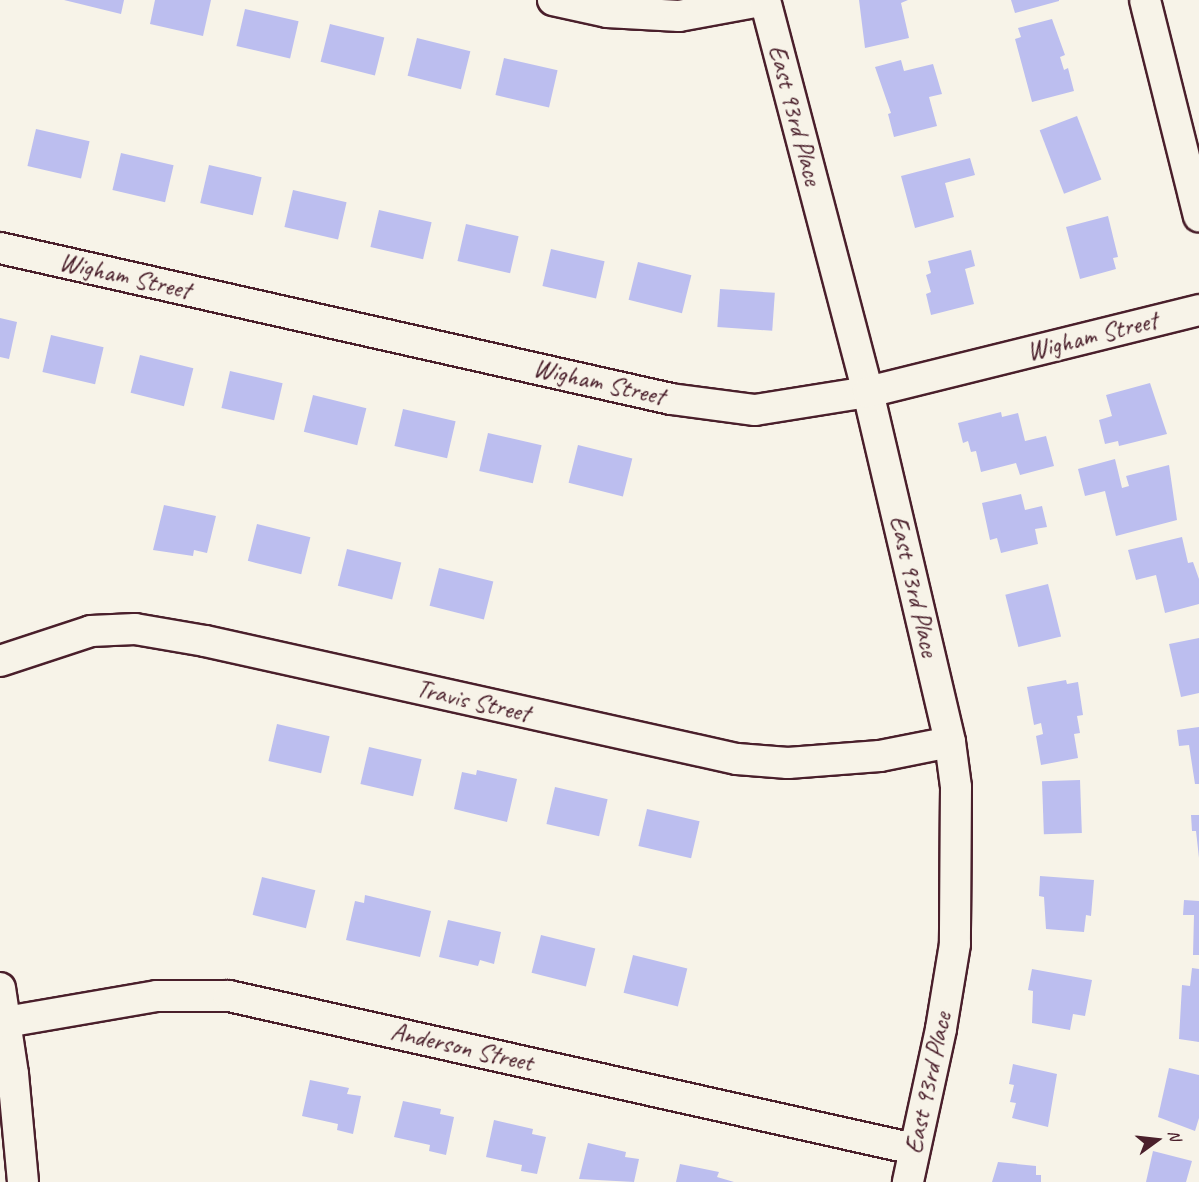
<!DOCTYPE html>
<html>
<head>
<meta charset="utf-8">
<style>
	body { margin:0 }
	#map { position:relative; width:1199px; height:1182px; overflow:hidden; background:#f7f3e8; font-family:Caveat,sans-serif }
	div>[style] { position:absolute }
	.building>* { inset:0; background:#bcbeef; transform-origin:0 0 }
	.roads { filter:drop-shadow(2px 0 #4a1f2b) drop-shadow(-2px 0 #4a1f2b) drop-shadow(0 2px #4a1f2b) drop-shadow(0 -2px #4a1f2b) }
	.street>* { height:30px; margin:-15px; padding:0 15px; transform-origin:15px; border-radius:15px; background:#f7f3e8 }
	span { translate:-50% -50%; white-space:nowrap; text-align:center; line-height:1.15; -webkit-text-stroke:4.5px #f7f3e8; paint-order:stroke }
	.street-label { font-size:26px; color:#4a1f2b }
	.north { position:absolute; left:1127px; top:1110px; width:60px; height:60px; -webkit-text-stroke:4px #f7f3e8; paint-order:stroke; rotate:75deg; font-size:16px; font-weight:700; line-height:24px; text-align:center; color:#4a1f2b }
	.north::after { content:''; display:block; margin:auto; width:21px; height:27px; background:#4a1f2b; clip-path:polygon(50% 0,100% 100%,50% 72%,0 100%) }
</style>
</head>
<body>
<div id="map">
	<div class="building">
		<div style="clip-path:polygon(64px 0,124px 0,121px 14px)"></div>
		<div style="clip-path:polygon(155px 0,211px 0,203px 36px,150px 24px)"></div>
		<div style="clip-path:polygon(859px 0,908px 0,901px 3px,909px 38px,865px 48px)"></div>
		<div style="clip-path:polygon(1011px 0,1059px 0,1059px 1px,1015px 13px)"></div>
		<div style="left:245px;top:9px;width:55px;height:38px;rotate:13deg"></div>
		<div style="clip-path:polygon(1052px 19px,1065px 55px,1060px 57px,1064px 70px,1068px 68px,1074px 91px,1032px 102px,1015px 39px,1021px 37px,1018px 28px)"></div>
		<div style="left:330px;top:24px;width:56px;height:39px;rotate:14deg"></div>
		<div style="left:417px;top:38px;width:55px;height:39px;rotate:14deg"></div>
		<div style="left:504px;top:58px;width:55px;height:38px;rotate:13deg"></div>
		<div style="clip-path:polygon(901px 60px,904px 71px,933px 64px,942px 94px,929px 97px,937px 126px,894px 137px,888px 114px,891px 113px,875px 67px)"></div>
		<div style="left:1077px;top:116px;width:68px;height:40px;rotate:69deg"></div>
		<div style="left:36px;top:129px;width:55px;height:38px;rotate:13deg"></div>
		<div style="left:121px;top:153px;width:54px;height:38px;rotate:13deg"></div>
		<div style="clip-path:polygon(970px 158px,975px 175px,945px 183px,954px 217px,915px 228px,901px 176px)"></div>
		<div style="left:209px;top:165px;width:54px;height:39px;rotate:13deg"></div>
		<div style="left:293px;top:190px;width:55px;height:38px;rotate:13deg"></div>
		<div style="left:379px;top:210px;width:54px;height:38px;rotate:13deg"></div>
		<div style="clip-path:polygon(1108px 216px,1118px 257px,1113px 258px,1116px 269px,1080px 279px,1066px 227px)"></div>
		<div style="left:466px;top:224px;width:54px;height:38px;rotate:13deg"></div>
		<div style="left:551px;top:249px;width:55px;height:38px;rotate:13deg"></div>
		<div style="clip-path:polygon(971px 250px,975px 266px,965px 269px,974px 304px,931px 315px,926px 294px,931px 292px,926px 275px,931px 273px,928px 261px)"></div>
		<div style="left:638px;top:262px;width:55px;height:39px;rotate:14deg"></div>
		<div style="left:720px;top:289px;width:55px;height:38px;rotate:4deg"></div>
		<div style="clip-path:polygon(0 318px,17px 322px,9px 359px,0 357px)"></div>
		<div style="left:51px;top:335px;width:54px;height:38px;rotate:13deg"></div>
		<div style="left:140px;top:355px;width:55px;height:39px;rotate:14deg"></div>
		<div style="left:230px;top:371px;width:54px;height:38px;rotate:13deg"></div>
		<div style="clip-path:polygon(1150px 383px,1167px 434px,1119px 446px,1118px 441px,1105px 444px,1099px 420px,1112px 416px,1106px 395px)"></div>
		<div style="left:313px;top:395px;width:55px;height:38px;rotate:14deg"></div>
		<div style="left:403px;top:409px;width:54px;height:38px;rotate:13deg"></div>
		<div style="clip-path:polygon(1001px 412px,1002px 417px,1018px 413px,1025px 441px,1046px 436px,1054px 466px,1020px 475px,1016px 463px,981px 472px,976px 451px,971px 452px,968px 441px,963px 443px,958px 423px)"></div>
		<div style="left:488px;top:433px;width:55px;height:39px;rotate:13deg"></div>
		<div style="left:578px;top:445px;width:56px;height:39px;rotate:14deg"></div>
		<div style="clip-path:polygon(1115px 459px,1122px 488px,1129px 486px,1126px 476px,1169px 465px,1177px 520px,1116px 536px,1105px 491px,1085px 496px,1078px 469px)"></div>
		<div style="clip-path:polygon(1021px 494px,1025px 510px,1042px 506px,1047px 527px,1035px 529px,1038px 544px,1001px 553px,997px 538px,990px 540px,982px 503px)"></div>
		<div style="clip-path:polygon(164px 505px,216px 516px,207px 553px,194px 550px,193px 556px,153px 550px)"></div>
		<div style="left:257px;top:524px;width:55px;height:38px;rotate:14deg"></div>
		<div style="clip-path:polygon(1182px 537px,1188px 563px,1193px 562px,1199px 579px,1199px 604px,1165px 613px,1156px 575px,1136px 580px,1128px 550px)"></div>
		<div style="left:347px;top:549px;width:56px;height:38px;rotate:14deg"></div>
		<div style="left:439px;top:568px;width:56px;height:39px;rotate:14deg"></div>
		<div style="left:1048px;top:584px;width:54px;height:44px;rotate:76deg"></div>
		<div style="clip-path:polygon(1199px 638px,1199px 693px,1181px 697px,1169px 644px)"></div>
		<div style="clip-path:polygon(1066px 680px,1067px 684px,1078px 682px,1083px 715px,1077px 716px,1080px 733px,1074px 734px,1078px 758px,1041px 765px,1036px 736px,1043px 734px,1041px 723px,1034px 725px,1027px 687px)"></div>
		<div style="left:277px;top:724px;width:54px;height:38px;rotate:13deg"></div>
		<div style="clip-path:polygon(1199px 727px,1199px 784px,1195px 784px,1189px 745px,1179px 746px,1177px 730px)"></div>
		<div style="left:369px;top:747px;width:54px;height:38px;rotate:13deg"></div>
		<div style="clip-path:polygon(477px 770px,517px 779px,507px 822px,454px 809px,462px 772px,476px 775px)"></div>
		<div style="left:1080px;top:780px;width:53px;height:38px;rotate:88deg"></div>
		<div style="left:555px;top:787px;width:54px;height:38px;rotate:13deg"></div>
		<div style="left:647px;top:809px;width:54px;height:38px;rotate:13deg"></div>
		<div style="clip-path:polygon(1191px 815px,1199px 815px,1199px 858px,1196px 831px,1192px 831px)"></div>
		<div style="clip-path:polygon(1040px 876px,1094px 880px,1091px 916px,1086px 915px,1084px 932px,1046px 929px,1044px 897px,1039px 896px)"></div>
		<div style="left:262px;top:877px;width:55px;height:39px;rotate:14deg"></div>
		<div style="clip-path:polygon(365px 895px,431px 911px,420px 957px,346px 940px,355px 901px,364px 903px)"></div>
		<div style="clip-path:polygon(1184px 900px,1199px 901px,1199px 955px,1193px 955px,1194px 915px,1183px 915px)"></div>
		<div style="clip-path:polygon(448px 920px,501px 932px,494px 964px,480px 960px,478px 966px,439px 957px)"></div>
		<div style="left:541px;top:935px;width:56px;height:39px;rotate:14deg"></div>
		<div style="left:633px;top:955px;width:56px;height:39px;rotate:14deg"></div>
		<div style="clip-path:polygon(1192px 968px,1199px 969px,1199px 1042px,1179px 1039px,1182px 985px,1190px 986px)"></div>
		<div style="clip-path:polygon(1032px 969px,1092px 980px,1085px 1016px,1073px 1014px,1070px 1030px,1032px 1023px,1033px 991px,1028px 990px)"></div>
		<div style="clip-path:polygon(1013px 1064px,1057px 1074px,1048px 1127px,1012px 1118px,1016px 1103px,1010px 1102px,1014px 1085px,1009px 1084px)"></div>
		<div style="clip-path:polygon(1169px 1068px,1199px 1075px,1199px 1118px,1195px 1131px,1158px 1117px)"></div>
		<div style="clip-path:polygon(310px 1080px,349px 1088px,347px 1094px,361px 1096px,353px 1134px,337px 1130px,338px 1124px,302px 1116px)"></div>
		<div style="clip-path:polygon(403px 1101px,441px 1109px,440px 1114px,454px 1117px,446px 1155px,429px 1151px,430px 1145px,394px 1137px)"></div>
		<div style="clip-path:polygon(494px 1120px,533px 1129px,532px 1134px,546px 1137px,537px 1174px,521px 1171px,522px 1165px,486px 1157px)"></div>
		<div style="clip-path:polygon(588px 1143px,626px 1152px,625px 1157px,639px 1159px,634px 1182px,579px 1179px)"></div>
		<div style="clip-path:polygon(1153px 1151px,1192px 1161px,1186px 1182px,1146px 1182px)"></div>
		<div style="clip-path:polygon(998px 1162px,1036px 1166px,1036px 1175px,1041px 1175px,1041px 1182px,992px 1182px)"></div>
		<div style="clip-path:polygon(680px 1164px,719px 1172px,717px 1177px,734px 1182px,676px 1182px)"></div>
	</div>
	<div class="roads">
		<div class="street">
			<div style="left:553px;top:0;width:55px;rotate:12.5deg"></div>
			<div style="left:607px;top:12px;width:72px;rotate:3.2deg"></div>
			<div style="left:679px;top:16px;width:87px;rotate:-10.5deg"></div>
			<div style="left:765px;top:0;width:405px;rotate:75.3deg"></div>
			<div style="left:868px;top:392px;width:359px;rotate:76.8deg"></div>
			<div style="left:950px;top:742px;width:45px;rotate:82.4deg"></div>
			<div style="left:956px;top:787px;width:157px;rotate:90.4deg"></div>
			<div style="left:955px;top:944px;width:86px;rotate:99.4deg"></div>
			<div style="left:941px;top:1029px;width:157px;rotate:102.2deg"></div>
			<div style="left:1145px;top:0;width:223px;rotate:76deg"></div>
			<div style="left:0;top:248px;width:688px;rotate:12.68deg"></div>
			<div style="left:671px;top:399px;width:85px;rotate:7.5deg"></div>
			<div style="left:755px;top:410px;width:114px;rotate:-9.1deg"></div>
			<div style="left:868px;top:392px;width:341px;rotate:-13.9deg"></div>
			<div style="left:0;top:661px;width:96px;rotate:-18.2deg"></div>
			<div style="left:91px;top:631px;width:44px;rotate:-2.6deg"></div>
			<div style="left:135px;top:629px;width:71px;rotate:9.7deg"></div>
			<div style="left:205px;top:641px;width:545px;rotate:12.51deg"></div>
			<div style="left:737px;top:759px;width:51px;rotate:4.5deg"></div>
			<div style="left:788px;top:763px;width:92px;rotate:-4.4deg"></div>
			<div style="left:880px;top:756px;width:71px;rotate:-11.3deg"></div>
			<div style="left:0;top:988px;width:87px;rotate:81.4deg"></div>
			<div style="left:13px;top:1074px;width:108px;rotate:84.7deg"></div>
			<div style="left:6px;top:1022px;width:153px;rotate:-9.8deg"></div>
			<div style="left:157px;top:996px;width:72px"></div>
			<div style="left:229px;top:996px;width:702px;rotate:12.59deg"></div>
		</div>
	</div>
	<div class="street-label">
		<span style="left:795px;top:115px;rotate:75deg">East 93rd Place</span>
		<span style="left:125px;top:276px;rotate:13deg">Wigham Street</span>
		<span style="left:1092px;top:336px;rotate:-14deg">Wigham Street</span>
		<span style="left:599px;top:382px;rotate:13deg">Wigham Street</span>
		<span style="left:914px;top:586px;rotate:77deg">East 93rd Place</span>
		<span style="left:473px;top:701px;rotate:13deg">Travis Street</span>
		<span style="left:462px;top:1047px;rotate:13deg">Anderson Street</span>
		<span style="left:928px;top:1083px;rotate:-78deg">East 93rd Place</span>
	</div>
	<div class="north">N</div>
</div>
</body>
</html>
